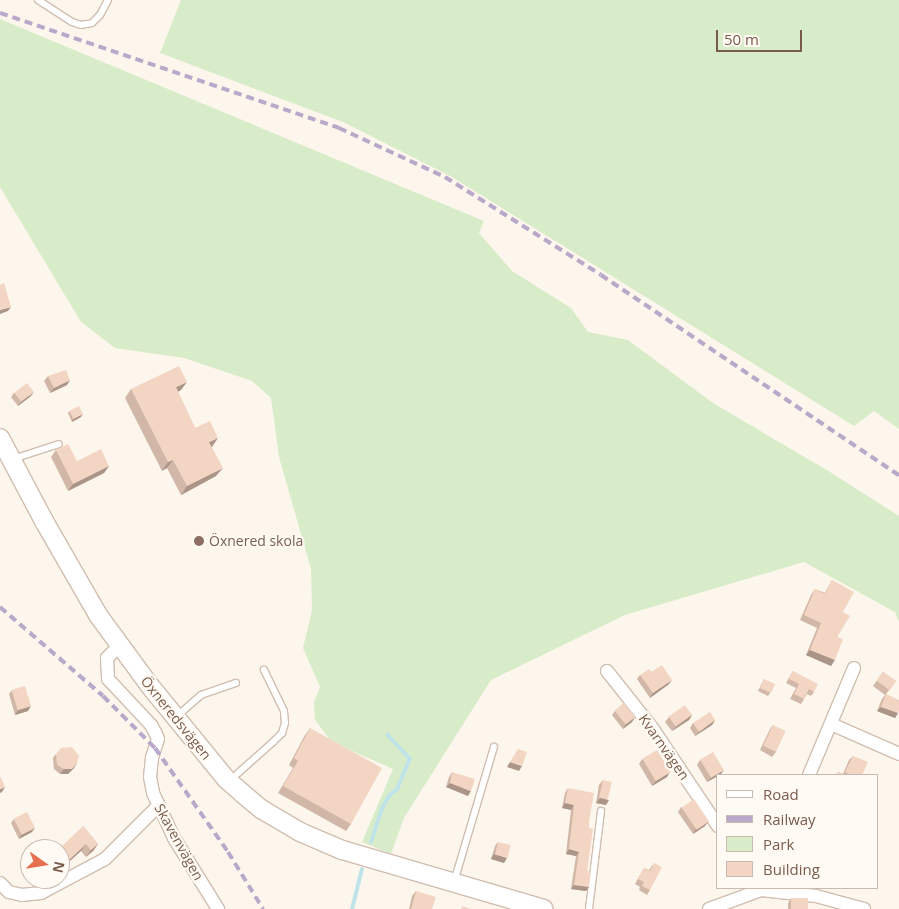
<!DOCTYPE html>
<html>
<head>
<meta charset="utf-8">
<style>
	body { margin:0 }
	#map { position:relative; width:899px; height:909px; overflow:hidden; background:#fdf6ec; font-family:"Open Sans",sans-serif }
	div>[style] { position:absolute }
	.green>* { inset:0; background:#d8ecc9 }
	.stream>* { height:4px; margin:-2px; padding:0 2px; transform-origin:2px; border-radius:2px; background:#bfe3e8 }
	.roads { filter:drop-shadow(1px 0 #d1beb0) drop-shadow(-1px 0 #d1beb0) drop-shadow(0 1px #d1beb0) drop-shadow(0 -1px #d1beb0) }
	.lane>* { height:6px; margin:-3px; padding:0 3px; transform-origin:3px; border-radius:3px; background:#fff }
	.street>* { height:12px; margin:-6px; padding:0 6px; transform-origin:6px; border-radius:6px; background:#fff }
	.secondary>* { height:18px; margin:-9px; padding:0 9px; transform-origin:9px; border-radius:9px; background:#fff }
	.rail>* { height:4px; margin-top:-2px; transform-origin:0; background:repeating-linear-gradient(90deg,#b9a8c9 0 8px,transparent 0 13px) }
	.wall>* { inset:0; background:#d1b7a8 }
	.shaded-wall>* { inset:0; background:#aa9588 }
	.building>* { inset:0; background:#f3d5c3; transform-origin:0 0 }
	.dots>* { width:14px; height:14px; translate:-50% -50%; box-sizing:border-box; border:2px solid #fffaf3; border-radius:50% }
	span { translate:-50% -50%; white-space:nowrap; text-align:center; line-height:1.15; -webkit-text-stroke:4.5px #fffaf3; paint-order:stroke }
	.education-label { font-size:14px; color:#785e54 }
	.left { translate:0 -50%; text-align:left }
	.street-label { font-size:14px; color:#7a5c4d }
	.legend { position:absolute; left:716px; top:774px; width:162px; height:115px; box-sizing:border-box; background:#fffaf3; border:1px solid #cabbb1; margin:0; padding:6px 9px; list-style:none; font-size:15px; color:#7a5c4d }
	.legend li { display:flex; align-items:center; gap:10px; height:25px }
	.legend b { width:25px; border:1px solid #cabbb1 }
	.north { position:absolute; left:20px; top:839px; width:50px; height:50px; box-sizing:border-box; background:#fffaf3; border:1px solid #cabbb1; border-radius:50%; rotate:103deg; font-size:14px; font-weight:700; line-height:20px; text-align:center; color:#7a5c4d }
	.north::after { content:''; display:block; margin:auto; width:18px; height:22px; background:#e76f51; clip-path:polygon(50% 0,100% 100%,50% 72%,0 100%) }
	.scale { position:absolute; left:716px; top:30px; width:86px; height:22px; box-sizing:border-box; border:2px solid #7a5c4d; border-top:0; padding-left:6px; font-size:15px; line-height:18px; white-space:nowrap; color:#7a5c4d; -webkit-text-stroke:4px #fffaf3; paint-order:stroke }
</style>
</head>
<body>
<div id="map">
	<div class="green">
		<div style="clip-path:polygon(181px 0,899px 0,899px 429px,874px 411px,854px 426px,452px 177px,343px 122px,160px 53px)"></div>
		<div style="clip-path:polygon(0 19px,484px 221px,479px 233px,512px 271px,571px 308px,588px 332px,628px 340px,713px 403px,830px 472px,899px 516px,899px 622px,895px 612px,804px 562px,625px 615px,491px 680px,404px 818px,391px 854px,362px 842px,393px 769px,332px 742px,315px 720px,314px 702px,320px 687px,303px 648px,312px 610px,311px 569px,279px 457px,271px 398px,252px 381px,184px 358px,115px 348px,81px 322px,0 187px)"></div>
	</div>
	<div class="stream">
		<div style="left:371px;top:842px;width:36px;rotate:-72deg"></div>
		<div style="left:382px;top:808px;width:14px;rotate:-60deg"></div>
		<div style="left:389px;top:796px;width:11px;rotate:-41deg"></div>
		<div style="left:397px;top:789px;width:33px;rotate:-67deg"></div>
		<div style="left:410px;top:759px;width:33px;rotate:-133deg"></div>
		<div style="left:352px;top:909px;width:41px;rotate:-76deg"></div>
	</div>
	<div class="roads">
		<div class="lane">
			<div style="left:38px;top:0;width:40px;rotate:32.9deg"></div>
			<div style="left:72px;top:22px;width:9px;rotate:18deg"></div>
			<div style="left:81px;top:25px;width:11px;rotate:-10deg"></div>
			<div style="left:92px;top:23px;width:11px;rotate:-45deg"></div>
			<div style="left:100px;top:15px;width:17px;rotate:-62deg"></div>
			<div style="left:13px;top:459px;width:48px;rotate:-18.1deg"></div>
			<div style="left:177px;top:716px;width:32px;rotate:-41deg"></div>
			<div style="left:201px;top:695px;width:37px;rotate:-19deg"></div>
			<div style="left:237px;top:774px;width:48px;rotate:-41.6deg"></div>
			<div style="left:273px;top:742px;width:13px;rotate:-45deg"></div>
			<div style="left:282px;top:733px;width:10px;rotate:-73deg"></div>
			<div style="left:285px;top:723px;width:12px;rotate:-95deg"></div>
			<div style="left:284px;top:711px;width:46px;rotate:-116deg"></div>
			<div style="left:454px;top:882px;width:141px;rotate:-73.5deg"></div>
			<div style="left:589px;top:909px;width:99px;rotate:-83deg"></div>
		</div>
		<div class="street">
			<div style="left:119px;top:646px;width:17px;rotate:135deg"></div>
			<div style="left:107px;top:658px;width:21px;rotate:87deg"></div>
			<div style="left:108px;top:679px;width:63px;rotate:46.9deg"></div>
			<div style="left:151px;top:725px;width:10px;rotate:61deg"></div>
			<div style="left:156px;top:734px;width:5px;rotate:68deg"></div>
			<div style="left:158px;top:739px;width:20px;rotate:108deg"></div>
			<div style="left:152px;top:758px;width:19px;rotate:96deg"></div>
			<div style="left:150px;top:777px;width:16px;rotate:79deg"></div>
			<div style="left:153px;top:793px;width:50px;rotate:65deg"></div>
			<div style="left:174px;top:838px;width:84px;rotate:58.2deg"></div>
			<div style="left:607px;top:671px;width:74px;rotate:51.6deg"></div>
			<div style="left:653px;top:729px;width:117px;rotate:56.2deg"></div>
			<div style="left:831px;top:724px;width:74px;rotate:23.8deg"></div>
			<div style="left:809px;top:775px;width:116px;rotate:-67.2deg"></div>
			<div style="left:0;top:883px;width:13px;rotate:45deg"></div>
			<div style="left:9px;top:892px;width:13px;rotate:13deg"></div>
			<div style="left:22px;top:895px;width:19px;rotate:-6deg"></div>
			<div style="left:41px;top:893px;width:72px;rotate:-28deg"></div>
			<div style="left:105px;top:859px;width:75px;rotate:-45deg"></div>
			<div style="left:709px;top:909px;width:55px;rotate:-20.1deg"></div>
			<div style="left:761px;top:890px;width:55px;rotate:6.2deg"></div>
			<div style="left:816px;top:896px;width:50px;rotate:15.2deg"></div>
		</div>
		<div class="secondary">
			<div style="left:0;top:438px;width:94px;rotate:62.1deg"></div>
			<div style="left:44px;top:521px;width:108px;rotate:60.1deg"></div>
			<div style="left:98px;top:615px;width:88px;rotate:53.8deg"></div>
			<div style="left:150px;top:686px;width:120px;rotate:50.7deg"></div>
			<div style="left:226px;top:779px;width:21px;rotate:41deg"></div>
			<div style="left:242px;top:793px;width:25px;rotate:40deg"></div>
			<div style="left:261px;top:809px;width:45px;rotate:30.5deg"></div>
			<div style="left:300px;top:832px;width:46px;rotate:23.2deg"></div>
			<div style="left:342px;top:850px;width:210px;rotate:16.3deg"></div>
		</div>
	</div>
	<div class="rail">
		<div style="left:0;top:13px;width:358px;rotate:18.7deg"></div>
		<div style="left:339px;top:128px;width:117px;rotate:24.8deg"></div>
		<div style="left:445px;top:177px;width:184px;rotate:32.1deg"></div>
		<div style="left:601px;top:275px;width:359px;rotate:33.9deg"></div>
		<div style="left:0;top:607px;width:136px;rotate:40.8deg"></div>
		<div style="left:103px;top:696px;width:74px;rotate:45deg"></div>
		<div style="left:155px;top:748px;width:127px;rotate:54.9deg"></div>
		<div style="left:228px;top:852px;width:67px;rotate:58.4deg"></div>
	</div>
	<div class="wall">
		<div style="clip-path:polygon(48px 376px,67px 385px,50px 393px,44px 381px)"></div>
		<div style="clip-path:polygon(131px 389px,181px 390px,178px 392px,195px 428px,212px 447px,216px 476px,181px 495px,167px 468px,162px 471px,125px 398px)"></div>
		<div style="clip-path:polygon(14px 393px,31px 396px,18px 406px,11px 397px)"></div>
		<div style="clip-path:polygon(69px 411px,81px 417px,72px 422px,68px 413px)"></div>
		<div style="clip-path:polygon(56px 450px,77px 461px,109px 466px,104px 473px,68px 491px,51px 457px)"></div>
		<div style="clip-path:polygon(832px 580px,843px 612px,831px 666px,806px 655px,817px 628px,800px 620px,811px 595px,815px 589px,825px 593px)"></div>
		<div style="clip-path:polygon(793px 671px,814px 692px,811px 696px,807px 694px,801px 704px,790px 699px,796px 688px,786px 683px)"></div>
		<div style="clip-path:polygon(651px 672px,669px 684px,650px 698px,637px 679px,640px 675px)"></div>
		<div style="clip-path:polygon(883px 672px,896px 681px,886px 694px,898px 713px,895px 718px,877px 711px,882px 699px,885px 695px,873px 686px)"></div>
		<div style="clip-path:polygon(764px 679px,770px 693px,768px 696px,758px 691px)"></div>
		<div style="clip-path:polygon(12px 690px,28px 711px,15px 715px,9px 694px)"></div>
		<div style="clip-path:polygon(615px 711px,635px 717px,632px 722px,623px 729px,612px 715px)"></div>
		<div style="clip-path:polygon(692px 715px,689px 720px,672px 731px,665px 722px,669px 717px)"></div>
		<div style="clip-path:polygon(715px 720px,712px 725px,695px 736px,690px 728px,693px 723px)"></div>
		<div style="clip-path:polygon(773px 725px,776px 752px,772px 757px,760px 750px,770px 729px)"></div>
		<div style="clip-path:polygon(310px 728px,351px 824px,346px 831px,278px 793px,293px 768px,289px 765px,305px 735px)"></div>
		<div style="clip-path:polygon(56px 754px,74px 768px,68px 774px,60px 774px,54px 769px,53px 758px)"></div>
		<div style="clip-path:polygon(853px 756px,862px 775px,836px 775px,838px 772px,843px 774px,849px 760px)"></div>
		<div style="clip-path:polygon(642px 759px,667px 777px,652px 786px,639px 764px)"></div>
		<div style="clip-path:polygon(700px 760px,721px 774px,707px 782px,697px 765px)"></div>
		<div style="clip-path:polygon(452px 772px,468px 796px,446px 787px,449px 777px)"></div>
		<div style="clip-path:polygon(603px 780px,606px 805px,596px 803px,599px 785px)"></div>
		<div style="clip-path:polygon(568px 788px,589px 821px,587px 871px,589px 887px,586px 891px,571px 889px,576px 856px,566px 854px,571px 810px,562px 808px,565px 793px)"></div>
		<div style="clip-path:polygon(681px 807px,705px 826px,693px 834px,678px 812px)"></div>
		<div style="clip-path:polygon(14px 819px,32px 832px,19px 839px,11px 823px)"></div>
		<div style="clip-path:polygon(83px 826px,98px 844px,93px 851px,86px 857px,81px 851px)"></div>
		<div style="clip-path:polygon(498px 842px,504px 863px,491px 859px,495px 846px)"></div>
		<div style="clip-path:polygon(654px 863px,650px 890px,647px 895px,639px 890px,640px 887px,635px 884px,644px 868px,649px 870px)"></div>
		<div style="clip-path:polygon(33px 879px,50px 879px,38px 885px)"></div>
		<div style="clip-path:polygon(416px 891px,432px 909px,409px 909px,412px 896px)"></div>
		<div style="clip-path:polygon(791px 898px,808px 909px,788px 909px,788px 903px)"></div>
	</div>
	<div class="shaded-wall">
		<div style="clip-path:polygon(11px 307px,8px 311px,0 314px,0 310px)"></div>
		<div style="clip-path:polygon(70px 380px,67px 385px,50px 393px,54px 388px)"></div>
		<div style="clip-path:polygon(187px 382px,181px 390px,170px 396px,176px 387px)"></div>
		<div style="clip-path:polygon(34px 392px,31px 396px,18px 406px,21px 402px)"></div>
		<div style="clip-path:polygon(83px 414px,81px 417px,72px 422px,73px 419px)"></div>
		<div style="clip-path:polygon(218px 438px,212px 447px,203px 451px,209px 442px)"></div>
		<div style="clip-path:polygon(173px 460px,167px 468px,162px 471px,168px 462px)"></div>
		<div style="clip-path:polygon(109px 466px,104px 473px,68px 491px,73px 484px)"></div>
		<div style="clip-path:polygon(223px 468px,216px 476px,181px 495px,187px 486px)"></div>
		<div style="clip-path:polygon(810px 650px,835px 660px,831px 666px,806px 655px)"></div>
		<div style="clip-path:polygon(672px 680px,669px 684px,650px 698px,653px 693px)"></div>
		<div style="clip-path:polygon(31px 706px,28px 711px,15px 715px,18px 710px)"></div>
		<div style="clip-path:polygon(881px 707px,898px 713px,895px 718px,877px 711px)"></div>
		<div style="clip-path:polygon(692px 715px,689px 720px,672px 731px,676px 727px)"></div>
		<div style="clip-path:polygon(635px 717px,632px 722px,623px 729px,626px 724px)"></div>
		<div style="clip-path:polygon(715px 720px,712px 725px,695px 736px,699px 732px)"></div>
		<div style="clip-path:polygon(510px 762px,522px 766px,519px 771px,507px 767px)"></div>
		<div style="clip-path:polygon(77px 763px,74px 768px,68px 774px,60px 774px,64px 769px)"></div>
		<div style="clip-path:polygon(724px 770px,721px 774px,718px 775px,718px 776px,707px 782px,711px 778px)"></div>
		<div style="clip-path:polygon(670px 772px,667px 777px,652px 786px,656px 781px)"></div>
		<div style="clip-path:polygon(450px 783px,471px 791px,468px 796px,446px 787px)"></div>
		<div style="clip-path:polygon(5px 787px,2px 792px,0 793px,0 789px)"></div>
		<div style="clip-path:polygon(600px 798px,609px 800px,606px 805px,596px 803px)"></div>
		<div style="clip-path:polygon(565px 803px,574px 805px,571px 810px,562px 808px)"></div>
		<div style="clip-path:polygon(709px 821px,705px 826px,693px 834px,696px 829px)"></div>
		<div style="clip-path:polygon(35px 828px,32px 832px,19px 839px,22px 834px)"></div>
		<div style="clip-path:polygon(86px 844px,81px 851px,60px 870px,60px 868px)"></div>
		<div style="clip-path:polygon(98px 844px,93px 851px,86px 857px,91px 850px)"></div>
		<div style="clip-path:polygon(569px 849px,579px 852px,576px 856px,566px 854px)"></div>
		<div style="clip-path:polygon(494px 854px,507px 858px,504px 863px,491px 859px)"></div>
		<div style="clip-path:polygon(43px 879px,50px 879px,38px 885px)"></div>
		<div style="clip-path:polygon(574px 885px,589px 887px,586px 891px,571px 889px)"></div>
	</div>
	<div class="building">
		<div style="clip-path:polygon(4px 283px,11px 307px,0 310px,0 285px)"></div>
		<div style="clip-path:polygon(179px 366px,187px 382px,176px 387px,195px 428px,210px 421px,218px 438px,209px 442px,223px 468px,187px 486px,173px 460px,168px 462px,131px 389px)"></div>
		<div style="clip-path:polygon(66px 370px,70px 380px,54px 388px,48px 376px)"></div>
		<div style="left:27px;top:383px;width:11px;height:16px;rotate:52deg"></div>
		<div style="left:79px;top:406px;width:9px;height:11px;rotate:63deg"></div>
		<div style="clip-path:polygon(68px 444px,77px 461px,101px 449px,109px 466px,73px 484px,56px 450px)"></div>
		<div style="clip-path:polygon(832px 580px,854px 592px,843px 612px,850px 616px,837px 637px,843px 639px,835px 660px,810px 650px,821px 623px,804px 615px,815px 589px,825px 594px)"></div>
		<div style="clip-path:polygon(662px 665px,672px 680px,653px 693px,640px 675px,649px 669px,651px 672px)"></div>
		<div style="clip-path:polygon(793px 671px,818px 684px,814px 692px,809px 689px,804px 699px,794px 694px,799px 684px,789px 679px)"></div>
		<div style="left:883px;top:672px;width:16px;height:11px;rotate:35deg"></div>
		<div style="left:764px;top:679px;width:12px;height:10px;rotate:24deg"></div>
		<div style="left:25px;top:686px;width:21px;height:14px;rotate:73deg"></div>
		<div style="clip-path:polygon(886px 694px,899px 700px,899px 711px,898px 713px,881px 707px)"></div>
		<div style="left:624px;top:703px;width:18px;height:12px;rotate:52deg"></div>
		<div style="left:685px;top:705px;width:12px;height:20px;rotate:55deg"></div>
		<div style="clip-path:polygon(710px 712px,715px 720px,699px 732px,693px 723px)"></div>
		<div style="left:773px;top:725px;width:14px;height:23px;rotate:25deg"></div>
		<div style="clip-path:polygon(310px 728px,382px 768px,351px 824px,283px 786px,298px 761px,294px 758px)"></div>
		<div style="clip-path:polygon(72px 747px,79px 756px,77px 763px,72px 769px,64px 769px,57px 765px,56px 754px,61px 748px)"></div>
		<div style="clip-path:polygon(518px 749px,527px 752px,522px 766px,510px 762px)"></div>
		<div style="left:657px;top:750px;width:26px;height:17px;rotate:59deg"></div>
		<div style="left:713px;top:752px;width:21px;height:15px;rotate:59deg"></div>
		<div style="clip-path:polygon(853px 756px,868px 762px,862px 775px,851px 775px,845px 772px)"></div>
		<div style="clip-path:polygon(452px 772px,475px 779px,471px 791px,450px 783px)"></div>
		<div style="clip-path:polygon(838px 772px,845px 775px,837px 775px)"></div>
		<div style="clip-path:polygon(1px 777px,5px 787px,0 789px,0 778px)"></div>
		<div style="left:603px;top:780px;width:9px;height:18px;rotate:13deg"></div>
		<div style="clip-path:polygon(568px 788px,594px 793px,589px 821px,589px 828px,593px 829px,587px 871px,591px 871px,589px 887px,574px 885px,579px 852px,569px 849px,574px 805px,565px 803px)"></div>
		<div style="left:694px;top:799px;width:27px;height:15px;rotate:56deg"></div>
		<div style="left:27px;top:812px;width:18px;height:15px;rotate:63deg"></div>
		<div style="clip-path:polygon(83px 826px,98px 844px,91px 850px,86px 844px,60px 868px,60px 849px,59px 849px)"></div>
		<div style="left:498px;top:842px;width:13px;height:13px;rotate:13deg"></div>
		<div style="clip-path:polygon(654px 863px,662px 867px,650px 890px,642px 886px,644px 882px,638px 879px,644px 868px,650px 871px)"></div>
		<div style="clip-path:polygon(416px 891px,436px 897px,432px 909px,411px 909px)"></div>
		<div style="left:791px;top:898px;width:17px;height:11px"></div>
		<div style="clip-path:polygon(462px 906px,471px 909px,461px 909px)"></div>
	</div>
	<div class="dots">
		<div style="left:199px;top:541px;background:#8d6e63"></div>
	</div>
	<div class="education-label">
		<span class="left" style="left:209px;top:541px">Öxnered skola</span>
	</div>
	<div class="street-label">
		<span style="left:176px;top:718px;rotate:51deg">Öxneredsvägen</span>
		<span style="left:664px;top:747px;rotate:55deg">Kvarnvägen</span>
		<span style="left:179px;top:842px;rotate:61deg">Skavenvägen</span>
	</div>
	<ul class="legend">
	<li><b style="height:6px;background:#fff"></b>Road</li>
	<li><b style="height:6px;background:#b9a8c9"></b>Railway</li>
	<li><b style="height:14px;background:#d8ecc9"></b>Park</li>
	<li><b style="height:14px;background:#f3d5c3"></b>Building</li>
	</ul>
	<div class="north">N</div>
	<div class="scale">50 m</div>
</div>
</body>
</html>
